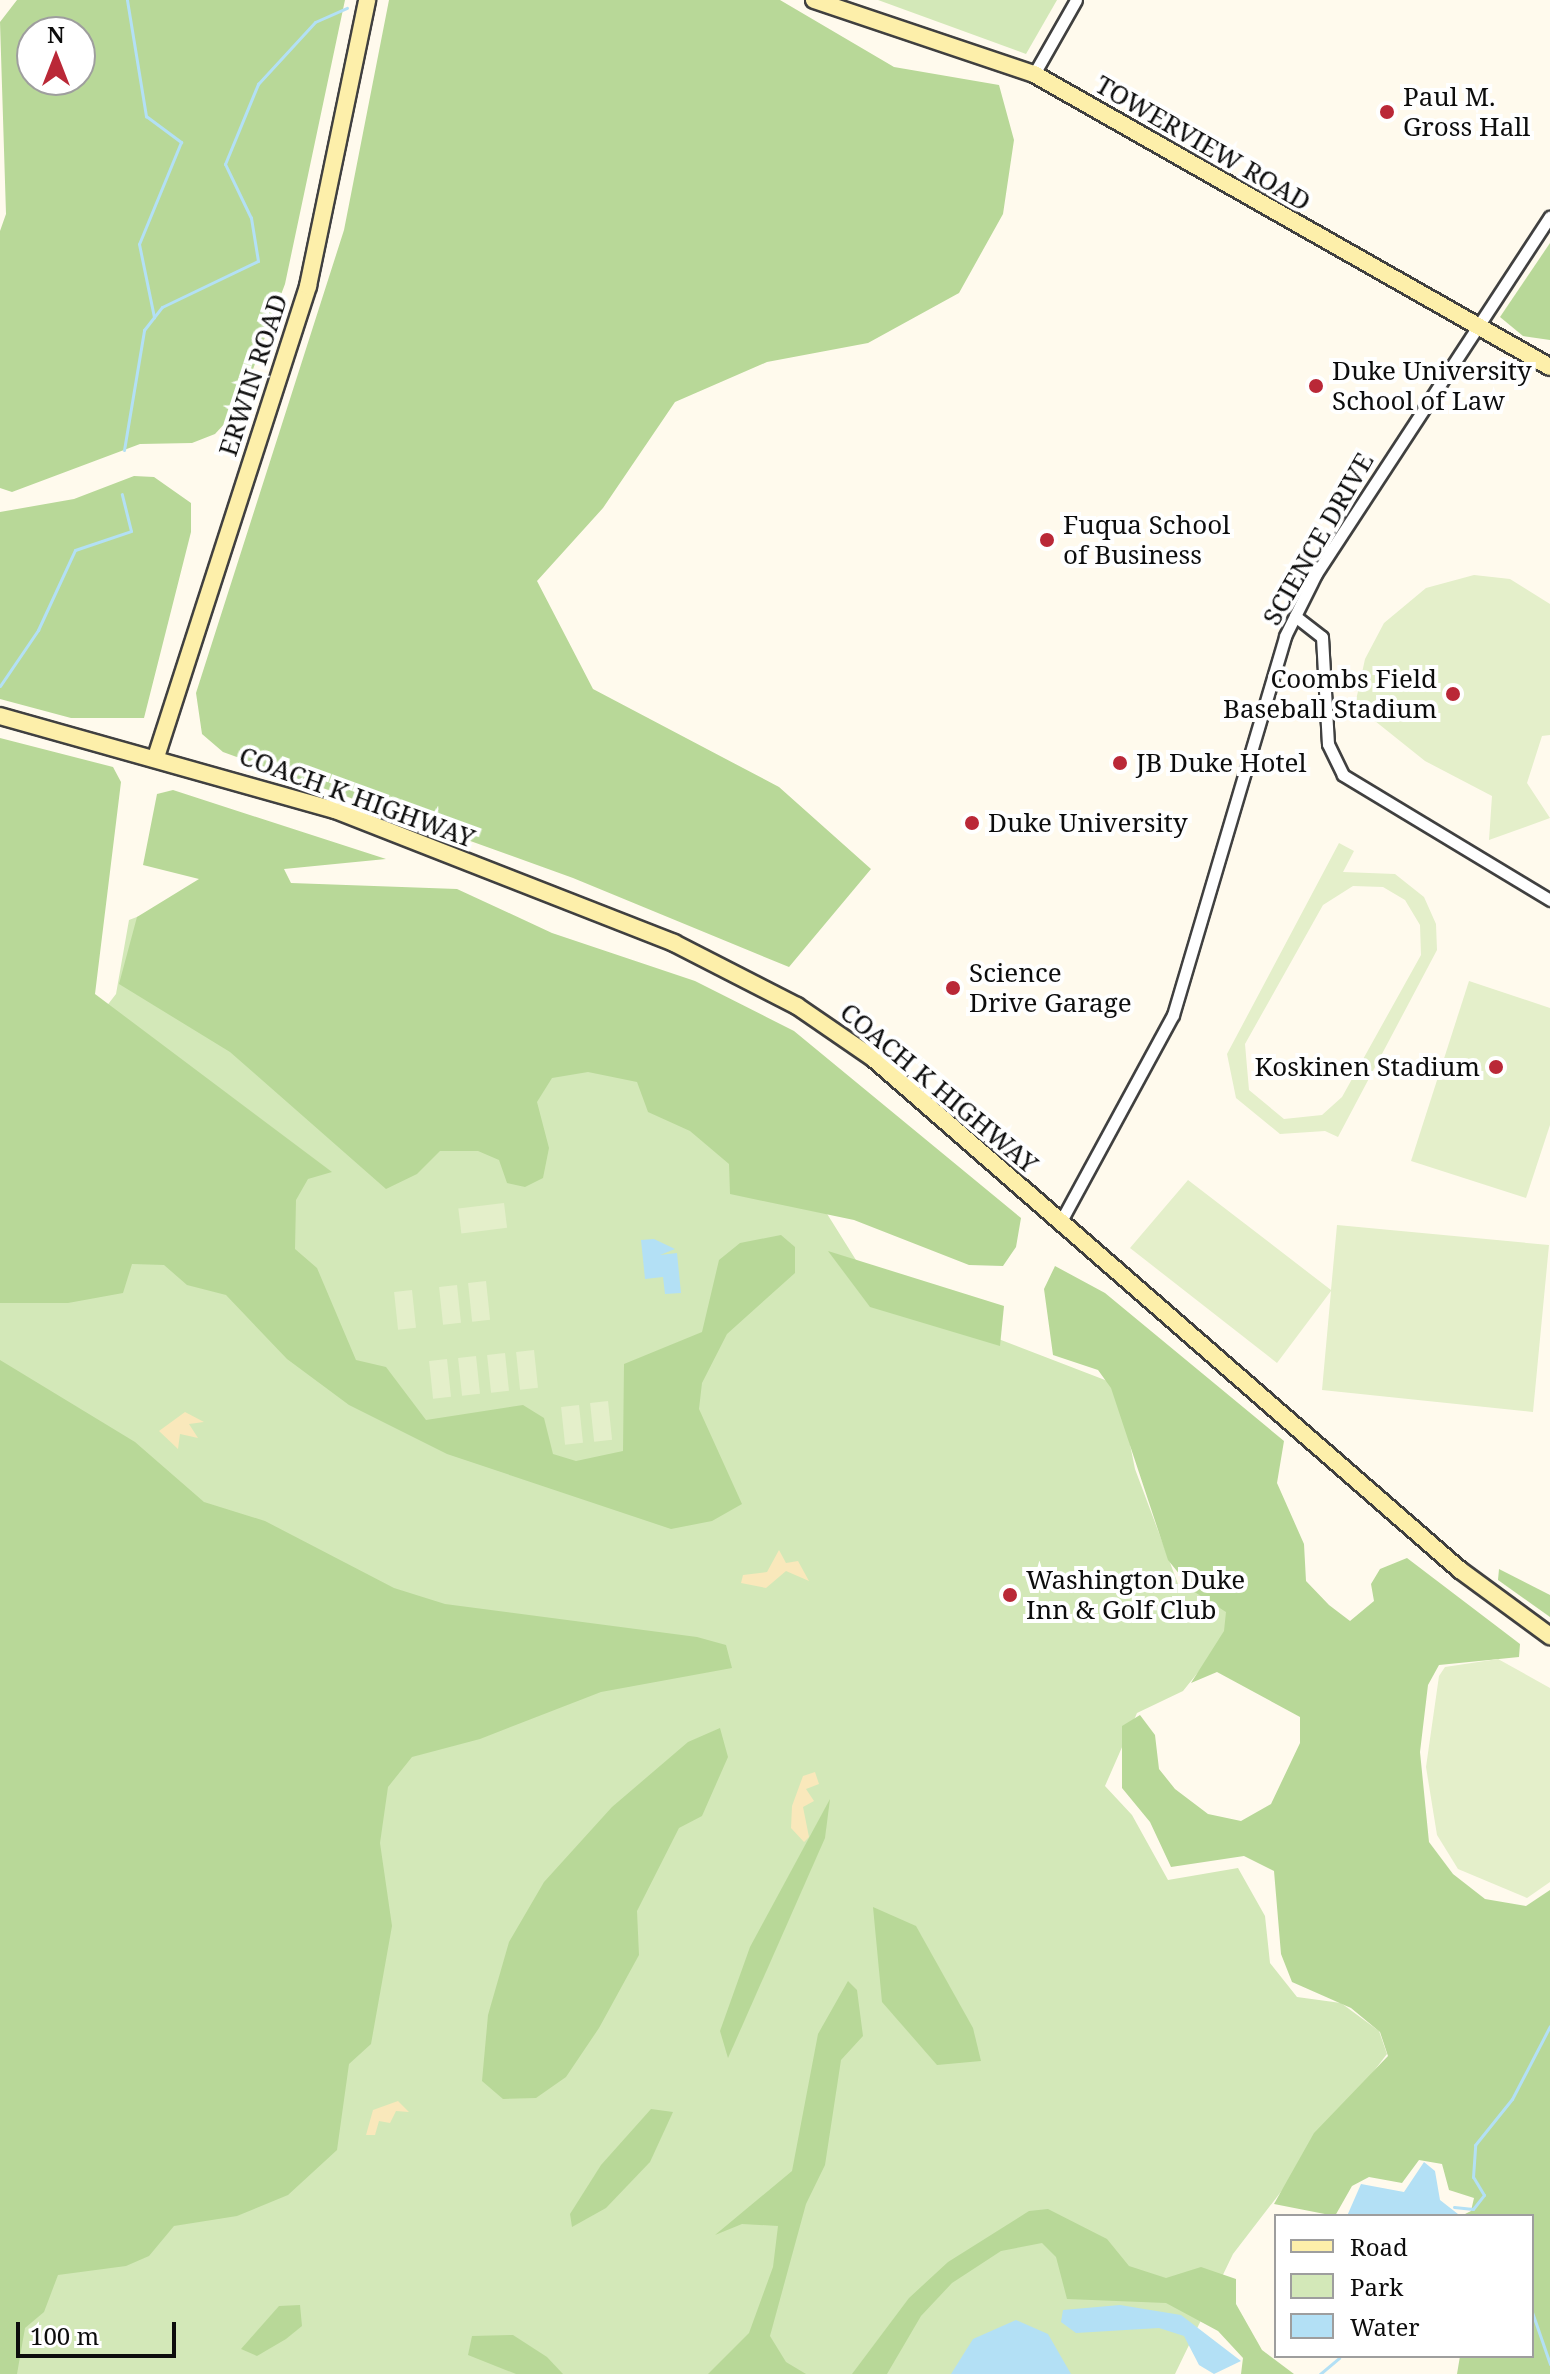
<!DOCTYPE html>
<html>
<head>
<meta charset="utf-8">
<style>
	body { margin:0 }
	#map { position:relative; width:1550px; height:2374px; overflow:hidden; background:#fffaed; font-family:"Noto Serif",serif }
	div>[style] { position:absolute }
	.green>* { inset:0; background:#d3e8b8 }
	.forest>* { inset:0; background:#b8d898 }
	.sand>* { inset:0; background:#f9e8bb }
	.pitch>* { inset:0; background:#e4efca; transform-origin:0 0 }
	.water>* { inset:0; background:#b3e0f5 }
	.stream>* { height:3px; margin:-1.5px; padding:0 1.5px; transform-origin:1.5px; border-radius:1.5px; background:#b3e0f5 }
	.roads { filter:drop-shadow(2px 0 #404040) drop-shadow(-2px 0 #404040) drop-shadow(0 2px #404040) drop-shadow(0 -2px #404040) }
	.street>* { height:11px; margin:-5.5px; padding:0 5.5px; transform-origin:5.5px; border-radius:5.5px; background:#fff }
	.secondary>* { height:16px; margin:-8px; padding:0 8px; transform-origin:8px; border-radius:8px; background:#fdefaa }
	.dots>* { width:22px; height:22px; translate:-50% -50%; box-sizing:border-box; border:4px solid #fff; border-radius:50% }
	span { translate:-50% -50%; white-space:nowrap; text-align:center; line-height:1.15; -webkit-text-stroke:8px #fff; paint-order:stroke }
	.poi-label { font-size:26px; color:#0d0d0d }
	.left { translate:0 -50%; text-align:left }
	.right { translate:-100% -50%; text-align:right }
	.street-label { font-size:26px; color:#0d0d0d }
	.legend { position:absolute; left:1274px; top:2214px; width:260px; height:144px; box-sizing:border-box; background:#fff; border:2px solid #9e9e9e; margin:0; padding:10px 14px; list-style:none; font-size:24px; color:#0d0d0d }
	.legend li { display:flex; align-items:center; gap:16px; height:40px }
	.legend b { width:40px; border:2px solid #9e9e9e }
	.north { position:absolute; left:16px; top:16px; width:80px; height:80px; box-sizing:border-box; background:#fff; border:2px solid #9e9e9e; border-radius:50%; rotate:0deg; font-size:22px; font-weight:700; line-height:32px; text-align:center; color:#0d0d0d }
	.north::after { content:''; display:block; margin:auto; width:28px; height:36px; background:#ba2837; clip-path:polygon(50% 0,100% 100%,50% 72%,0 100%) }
	.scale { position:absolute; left:16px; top:2322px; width:160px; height:36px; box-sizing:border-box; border:4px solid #0d0d0d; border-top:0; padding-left:10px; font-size:24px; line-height:28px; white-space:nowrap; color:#0d0d0d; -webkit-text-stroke:6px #fff; paint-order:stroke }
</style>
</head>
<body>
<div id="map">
	<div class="green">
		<div style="clip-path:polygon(878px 0,1057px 0,1026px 54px)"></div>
		<div style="clip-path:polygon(173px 903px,587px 1010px,809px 1185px,876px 1292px,1118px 1385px,1135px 1469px,1178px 1584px,1248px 1610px,1183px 1691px,1137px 1713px,1105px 1786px,1132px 1815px,1168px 1880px,1238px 1868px,1265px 1916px,1270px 1963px,1297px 1997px,1341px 2003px,1379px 2031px,1387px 2054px,1233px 2254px,1175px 2374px,0 2374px,0 1171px,51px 1078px,116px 994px,129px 920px)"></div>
	</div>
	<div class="forest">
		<div style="clip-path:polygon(evenodd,17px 0,345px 0,285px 284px,238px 409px,215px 434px,192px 443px,140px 444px,12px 492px,0 488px,0 231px,6px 214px,0 22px,17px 0,32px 32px,80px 32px,80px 80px,32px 80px,32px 32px)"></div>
		<div style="clip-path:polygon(389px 0,780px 0,894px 67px,999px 85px,1014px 140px,1003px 214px,959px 293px,868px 343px,767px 362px,675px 402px,603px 508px,537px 581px,593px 689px,779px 787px,871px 869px,789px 967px,573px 878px,223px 752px,202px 734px,196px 693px,344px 230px)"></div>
		<div style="clip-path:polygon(1550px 243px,1550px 340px,1523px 336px,1500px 317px)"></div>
		<div style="clip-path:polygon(134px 476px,154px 477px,191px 503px,191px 532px,144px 718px,71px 718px,0 699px,0 512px,74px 499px)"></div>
		<div style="clip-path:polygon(0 738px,113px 767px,121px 782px,95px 994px,332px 1172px,308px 1179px,296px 1200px,295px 1249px,317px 1268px,356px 1360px,386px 1367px,426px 1420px,523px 1405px,544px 1418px,553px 1454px,576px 1461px,623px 1451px,624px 1364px,702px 1332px,719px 1260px,740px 1243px,781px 1235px,795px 1247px,795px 1273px,727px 1334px,702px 1383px,699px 1409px,742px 1504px,712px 1521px,671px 1529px,447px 1454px,349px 1405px,287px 1359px,226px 1295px,187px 1285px,164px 1265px,132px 1264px,123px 1293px,68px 1303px,0 1303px)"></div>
		<div style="clip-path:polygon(173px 790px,386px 859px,284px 869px,291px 883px,457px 889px,552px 933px,695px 981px,794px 1031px,1021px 1218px,1016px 1247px,1003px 1266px,969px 1265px,854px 1220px,730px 1194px,729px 1164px,690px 1131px,648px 1112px,637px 1082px,588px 1072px,552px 1078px,537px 1102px,549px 1148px,543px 1178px,525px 1187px,507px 1183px,499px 1160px,478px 1151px,440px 1151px,417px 1174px,386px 1189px,230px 1052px,119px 984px,137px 917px,199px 879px,143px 865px,157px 794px)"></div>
		<div style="clip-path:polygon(828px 1251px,1004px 1306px,1000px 1346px,870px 1307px)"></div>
		<div style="clip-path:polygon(1055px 1266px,1105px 1293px,1284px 1441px,1277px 1483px,1304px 1544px,1306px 1581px,1329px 1605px,1350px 1621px,1374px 1601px,1371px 1584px,1380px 1569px,1407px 1558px,1520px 1644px,1519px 1657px,1439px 1665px,1428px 1685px,1420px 1752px,1429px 1842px,1453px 1874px,1485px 1899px,1526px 1906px,1550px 1890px,1550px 2374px,1457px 2374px,1460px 2356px,1532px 2356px,1532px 2216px,1461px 2216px,1471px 2211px,1474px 2198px,1449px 2190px,1442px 2164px,1419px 2160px,1402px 2183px,1369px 2177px,1352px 2186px,1335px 2216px,1274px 2204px,1314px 2133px,1388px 2056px,1380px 2032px,1351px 2008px,1292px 1982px,1281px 1954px,1274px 1871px,1244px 1856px,1171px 1867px,1150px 1822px,1122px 1788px,1122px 1726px,1140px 1715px,1155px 1735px,1159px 1769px,1175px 1789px,1208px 1814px,1241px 1821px,1271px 1804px,1300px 1743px,1300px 1717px,1217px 1672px,1191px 1683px,1224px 1631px,1226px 1612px,1193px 1591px,1168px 1560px,1111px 1388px,1098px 1370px,1053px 1355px,1044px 1289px)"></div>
		<div style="clip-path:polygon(0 1360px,135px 1442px,204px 1502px,265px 1521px,394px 1588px,445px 1604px,697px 1637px,726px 1645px,732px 1668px,601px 1692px,480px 1739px,412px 1757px,388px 1787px,380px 1843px,392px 1926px,371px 2044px,349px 2064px,337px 2150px,288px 2195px,237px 2216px,174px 2226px,149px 2256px,126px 2266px,58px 2275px,44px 2312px,25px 2328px,17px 2374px,0 2374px)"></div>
		<div style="clip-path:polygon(1499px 1569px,1550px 1595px,1550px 1617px,1498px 1580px)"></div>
		<div style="clip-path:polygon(720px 1728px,728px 1757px,702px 1816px,679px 1828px,637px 1911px,639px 1955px,599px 2028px,566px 2077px,536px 2098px,503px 2099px,482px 2081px,488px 2015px,509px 1942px,544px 1882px,612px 1807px,688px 1742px)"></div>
		<div style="clip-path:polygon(830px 1799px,825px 1838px,728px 2058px,720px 2031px,750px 1947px)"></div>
		<div style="clip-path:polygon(873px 1907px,916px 1926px,973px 2028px,981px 2061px,937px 2065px,882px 2002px)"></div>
		<div style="clip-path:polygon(848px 1981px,857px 1990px,863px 2036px,841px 2060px,825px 2165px,806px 2204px,770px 2336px,786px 2362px,806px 2374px,708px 2374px,749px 2333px,773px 2267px,778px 2226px,742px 2224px,715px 2235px,792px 2171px,818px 2034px)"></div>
		<div style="clip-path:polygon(651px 2109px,673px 2112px,650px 2162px,606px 2208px,572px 2227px,570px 2214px,601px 2165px)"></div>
		<div style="clip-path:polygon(1048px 2209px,1107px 2239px,1129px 2266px,1166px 2278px,1201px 2267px,1236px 2279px,1236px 2304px,1262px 2350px,1294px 2374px,1241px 2374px,1243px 2358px,1218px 2331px,1166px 2303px,1067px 2299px,1056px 2257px,1042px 2243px,1001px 2251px,952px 2283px,921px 2316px,887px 2374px,852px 2374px,909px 2298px,948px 2262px,1029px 2211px)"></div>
		<div style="clip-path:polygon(300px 2305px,302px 2326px,286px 2339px,257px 2356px,241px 2349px,279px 2306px)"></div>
		<div style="clip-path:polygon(513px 2335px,547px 2357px,563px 2374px,516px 2374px,468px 2355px,472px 2336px)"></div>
	</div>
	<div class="sand">
		<div style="clip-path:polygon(185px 1412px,204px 1422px,189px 1424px,198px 1438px,180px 1434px,178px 1449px,159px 1431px)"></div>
		<div style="clip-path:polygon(779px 1550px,786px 1563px,798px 1561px,809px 1581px,786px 1571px,766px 1588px,741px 1583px,743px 1575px,767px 1572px)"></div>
		<div style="clip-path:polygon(815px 1772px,819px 1784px,806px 1789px,814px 1801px,803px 1807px,809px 1837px,804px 1842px,791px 1828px,792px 1806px,803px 1776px)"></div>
		<div style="clip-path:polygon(398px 2101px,409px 2112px,396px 2111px,390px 2123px,379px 2121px,375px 2135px,366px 2135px,373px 2110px)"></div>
	</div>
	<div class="pitch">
		<div style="clip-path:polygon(1474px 575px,1510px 579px,1550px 604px,1550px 735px,1542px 736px,1527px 783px,1550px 818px,1489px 840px,1492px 796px,1425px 761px,1355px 705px,1365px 659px,1384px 623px,1426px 588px)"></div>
		<div style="clip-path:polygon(evenodd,1339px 843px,1354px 851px,1343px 872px,1395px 874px,1424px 897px,1436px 924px,1437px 950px,1338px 1137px,1325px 1131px,1280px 1134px,1236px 1098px,1227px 1054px,1339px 843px,1353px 886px,1383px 887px,1405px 900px,1420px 925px,1421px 955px,1342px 1097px,1322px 1115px,1284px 1119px,1249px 1090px,1245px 1044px,1323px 905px,1353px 886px)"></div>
		<div style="clip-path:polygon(1469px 981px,1550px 1008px,1550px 1125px,1526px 1198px,1411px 1161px)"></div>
		<div style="clip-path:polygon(1188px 1180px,1331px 1290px,1337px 1225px,1549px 1245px,1533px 1412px,1322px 1390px,1331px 1291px,1277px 1363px,1130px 1248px)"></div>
		<div style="left:504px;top:1203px;width:25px;height:46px;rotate:83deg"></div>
		<div style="left:486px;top:1281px;width:39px;height:18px;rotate:84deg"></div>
		<div style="left:457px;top:1285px;width:38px;height:18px;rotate:84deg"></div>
		<div style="left:412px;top:1290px;width:38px;height:18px;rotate:84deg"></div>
		<div style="left:534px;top:1350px;width:38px;height:18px;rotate:84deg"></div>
		<div style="left:505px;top:1353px;width:38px;height:18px;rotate:84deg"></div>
		<div style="left:476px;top:1356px;width:38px;height:18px;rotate:84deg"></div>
		<div style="left:447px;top:1359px;width:38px;height:18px;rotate:84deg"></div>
		<div style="left:608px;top:1401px;width:39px;height:18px;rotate:84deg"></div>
		<div style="left:579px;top:1405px;width:38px;height:18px;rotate:84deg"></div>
		<div style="clip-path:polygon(1498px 1659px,1550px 1688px,1550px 1882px,1527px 1898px,1458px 1869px,1437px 1835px,1426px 1767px,1439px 1676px,1445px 1667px)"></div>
	</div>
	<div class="water">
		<div style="clip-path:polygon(654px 1239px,675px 1249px,660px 1255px,677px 1253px,681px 1293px,665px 1294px,663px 1277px,645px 1279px,641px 1240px)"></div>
		<div style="clip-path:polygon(1424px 2162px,1435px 2171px,1440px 2200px,1458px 2214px,1347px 2216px,1361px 2184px,1404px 2192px)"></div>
		<div style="clip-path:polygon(1120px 2305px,1181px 2315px,1241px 2361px,1214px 2374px,1199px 2365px,1184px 2336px,1159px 2328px,1076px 2333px,1061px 2322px,1063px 2310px)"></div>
		<div style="clip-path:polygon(1016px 2320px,1048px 2334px,1071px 2374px,951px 2374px,973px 2339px)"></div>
	</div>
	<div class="stream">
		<div style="left:127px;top:0;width:118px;rotate:80.7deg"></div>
		<div style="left:146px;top:116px;width:44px;rotate:36.6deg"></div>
		<div style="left:181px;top:142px;width:110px;rotate:112.4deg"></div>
		<div style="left:139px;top:244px;width:75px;rotate:78.4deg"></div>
		<div style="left:124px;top:450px;width:122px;rotate:-80.5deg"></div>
		<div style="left:144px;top:330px;width:29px;rotate:-52deg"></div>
		<div style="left:162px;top:307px;width:106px;rotate:-25.6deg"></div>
		<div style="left:258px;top:261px;width:44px;rotate:-99.2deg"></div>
		<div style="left:251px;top:218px;width:60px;rotate:-115.7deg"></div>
		<div style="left:225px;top:164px;width:87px;rotate:-67.6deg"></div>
		<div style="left:258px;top:84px;width:84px;rotate:-47.4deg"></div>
		<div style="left:315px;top:22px;width:35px;rotate:-24deg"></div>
		<div style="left:0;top:686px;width:68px;rotate:-55.8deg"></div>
		<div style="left:38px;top:630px;width:88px;rotate:-65.2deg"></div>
		<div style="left:75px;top:550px;width:59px;rotate:-18.7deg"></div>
		<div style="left:131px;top:531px;width:38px;rotate:-104deg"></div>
		<div style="left:1454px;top:2207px;width:19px;rotate:6deg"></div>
		<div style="left:1473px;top:2209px;width:18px;rotate:-52deg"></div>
		<div style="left:1484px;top:2195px;width:21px;rotate:-121deg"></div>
		<div style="left:1473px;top:2177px;width:32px;rotate:-86deg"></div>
		<div style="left:1475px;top:2145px;width:59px;rotate:-51.2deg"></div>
		<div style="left:1512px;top:2099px;width:82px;rotate:-62.5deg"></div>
		<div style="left:1532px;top:2312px;width:55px;rotate:70.9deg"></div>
		<div style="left:1320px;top:2374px;width:25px;rotate:-40deg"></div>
	</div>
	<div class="roads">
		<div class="street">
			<div style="left:1034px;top:74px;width:85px;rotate:-60.4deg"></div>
			<div style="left:1295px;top:616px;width:34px;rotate:38deg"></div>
			<div style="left:1322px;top:637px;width:107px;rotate:86.8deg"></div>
			<div style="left:1328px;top:744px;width:34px;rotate:64deg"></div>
			<div style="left:1343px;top:775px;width:242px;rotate:31.1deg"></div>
			<div style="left:1061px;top:1221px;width:234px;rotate:-61.5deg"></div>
			<div style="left:1173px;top:1015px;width:395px;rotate:-73.5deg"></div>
			<div style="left:1285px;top:636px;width:69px;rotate:-63.4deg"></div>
			<div style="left:1316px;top:574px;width:427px;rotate:-56.8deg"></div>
		</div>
		<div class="secondary">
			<div style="left:814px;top:0;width:232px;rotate:18.6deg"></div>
			<div style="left:1034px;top:74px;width:593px;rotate:29.59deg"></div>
			<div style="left:0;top:716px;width:348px;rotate:15.7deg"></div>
			<div style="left:335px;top:810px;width:364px;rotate:21.4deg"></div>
			<div style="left:674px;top:943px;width:138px;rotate:27.1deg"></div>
			<div style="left:797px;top:1006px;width:93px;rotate:34.5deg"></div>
			<div style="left:874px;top:1059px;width:778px;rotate:41.09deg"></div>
			<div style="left:1460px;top:1570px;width:112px;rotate:36.3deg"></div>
			<div style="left:156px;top:757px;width:495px;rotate:-72.1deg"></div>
			<div style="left:308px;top:286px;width:292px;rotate:-78.3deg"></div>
		</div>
	</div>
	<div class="dots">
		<div style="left:1387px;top:112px;background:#ba2837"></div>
		<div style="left:1316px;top:386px;background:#ba2837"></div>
		<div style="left:1047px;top:540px;background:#ba2837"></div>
		<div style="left:1453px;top:694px;background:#ba2837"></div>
		<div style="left:1120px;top:763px;background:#ba2837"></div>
		<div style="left:972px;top:823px;background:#ba2837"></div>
		<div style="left:953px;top:988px;background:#ba2837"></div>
		<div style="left:1496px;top:1067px;background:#ba2837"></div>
		<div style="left:1010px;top:1595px;background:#ba2837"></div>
	</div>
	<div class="poi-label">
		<span class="left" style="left:1403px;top:112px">Paul M.<br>Gross Hall</span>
		<span class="left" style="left:1332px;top:386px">Duke University<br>School of Law</span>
		<span class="left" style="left:1063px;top:540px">Fuqua School<br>of Business</span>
		<span class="right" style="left:1437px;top:694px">Coombs Field<br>Baseball Stadium</span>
		<span class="left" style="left:1136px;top:763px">JB Duke Hotel</span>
		<span class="left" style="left:988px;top:823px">Duke University</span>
		<span class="left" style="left:969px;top:988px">Science<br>Drive Garage</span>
		<span class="right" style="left:1480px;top:1067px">Koskinen Stadium</span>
		<span class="left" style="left:1026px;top:1595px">Washington Duke<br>Inn &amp; Golf Club</span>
	</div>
	<div class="street-label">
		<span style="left:1203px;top:143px;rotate:30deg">TOWERVIEW ROAD</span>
		<span style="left:253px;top:375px;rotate:-72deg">ERWIN ROAD</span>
		<span style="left:1318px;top:539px;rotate:-60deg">SCIENCE DRIVE</span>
		<span style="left:357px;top:797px;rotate:20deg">COACH K HIGHWAY</span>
		<span style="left:939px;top:1088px;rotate:40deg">COACH K HIGHWAY</span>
	</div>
	<ul class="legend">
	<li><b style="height:10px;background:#fdefaa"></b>Road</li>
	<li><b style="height:22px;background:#d3e8b8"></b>Park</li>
	<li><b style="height:22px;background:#b3e0f5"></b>Water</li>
	</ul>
	<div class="north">N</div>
	<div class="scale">100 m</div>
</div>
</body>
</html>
